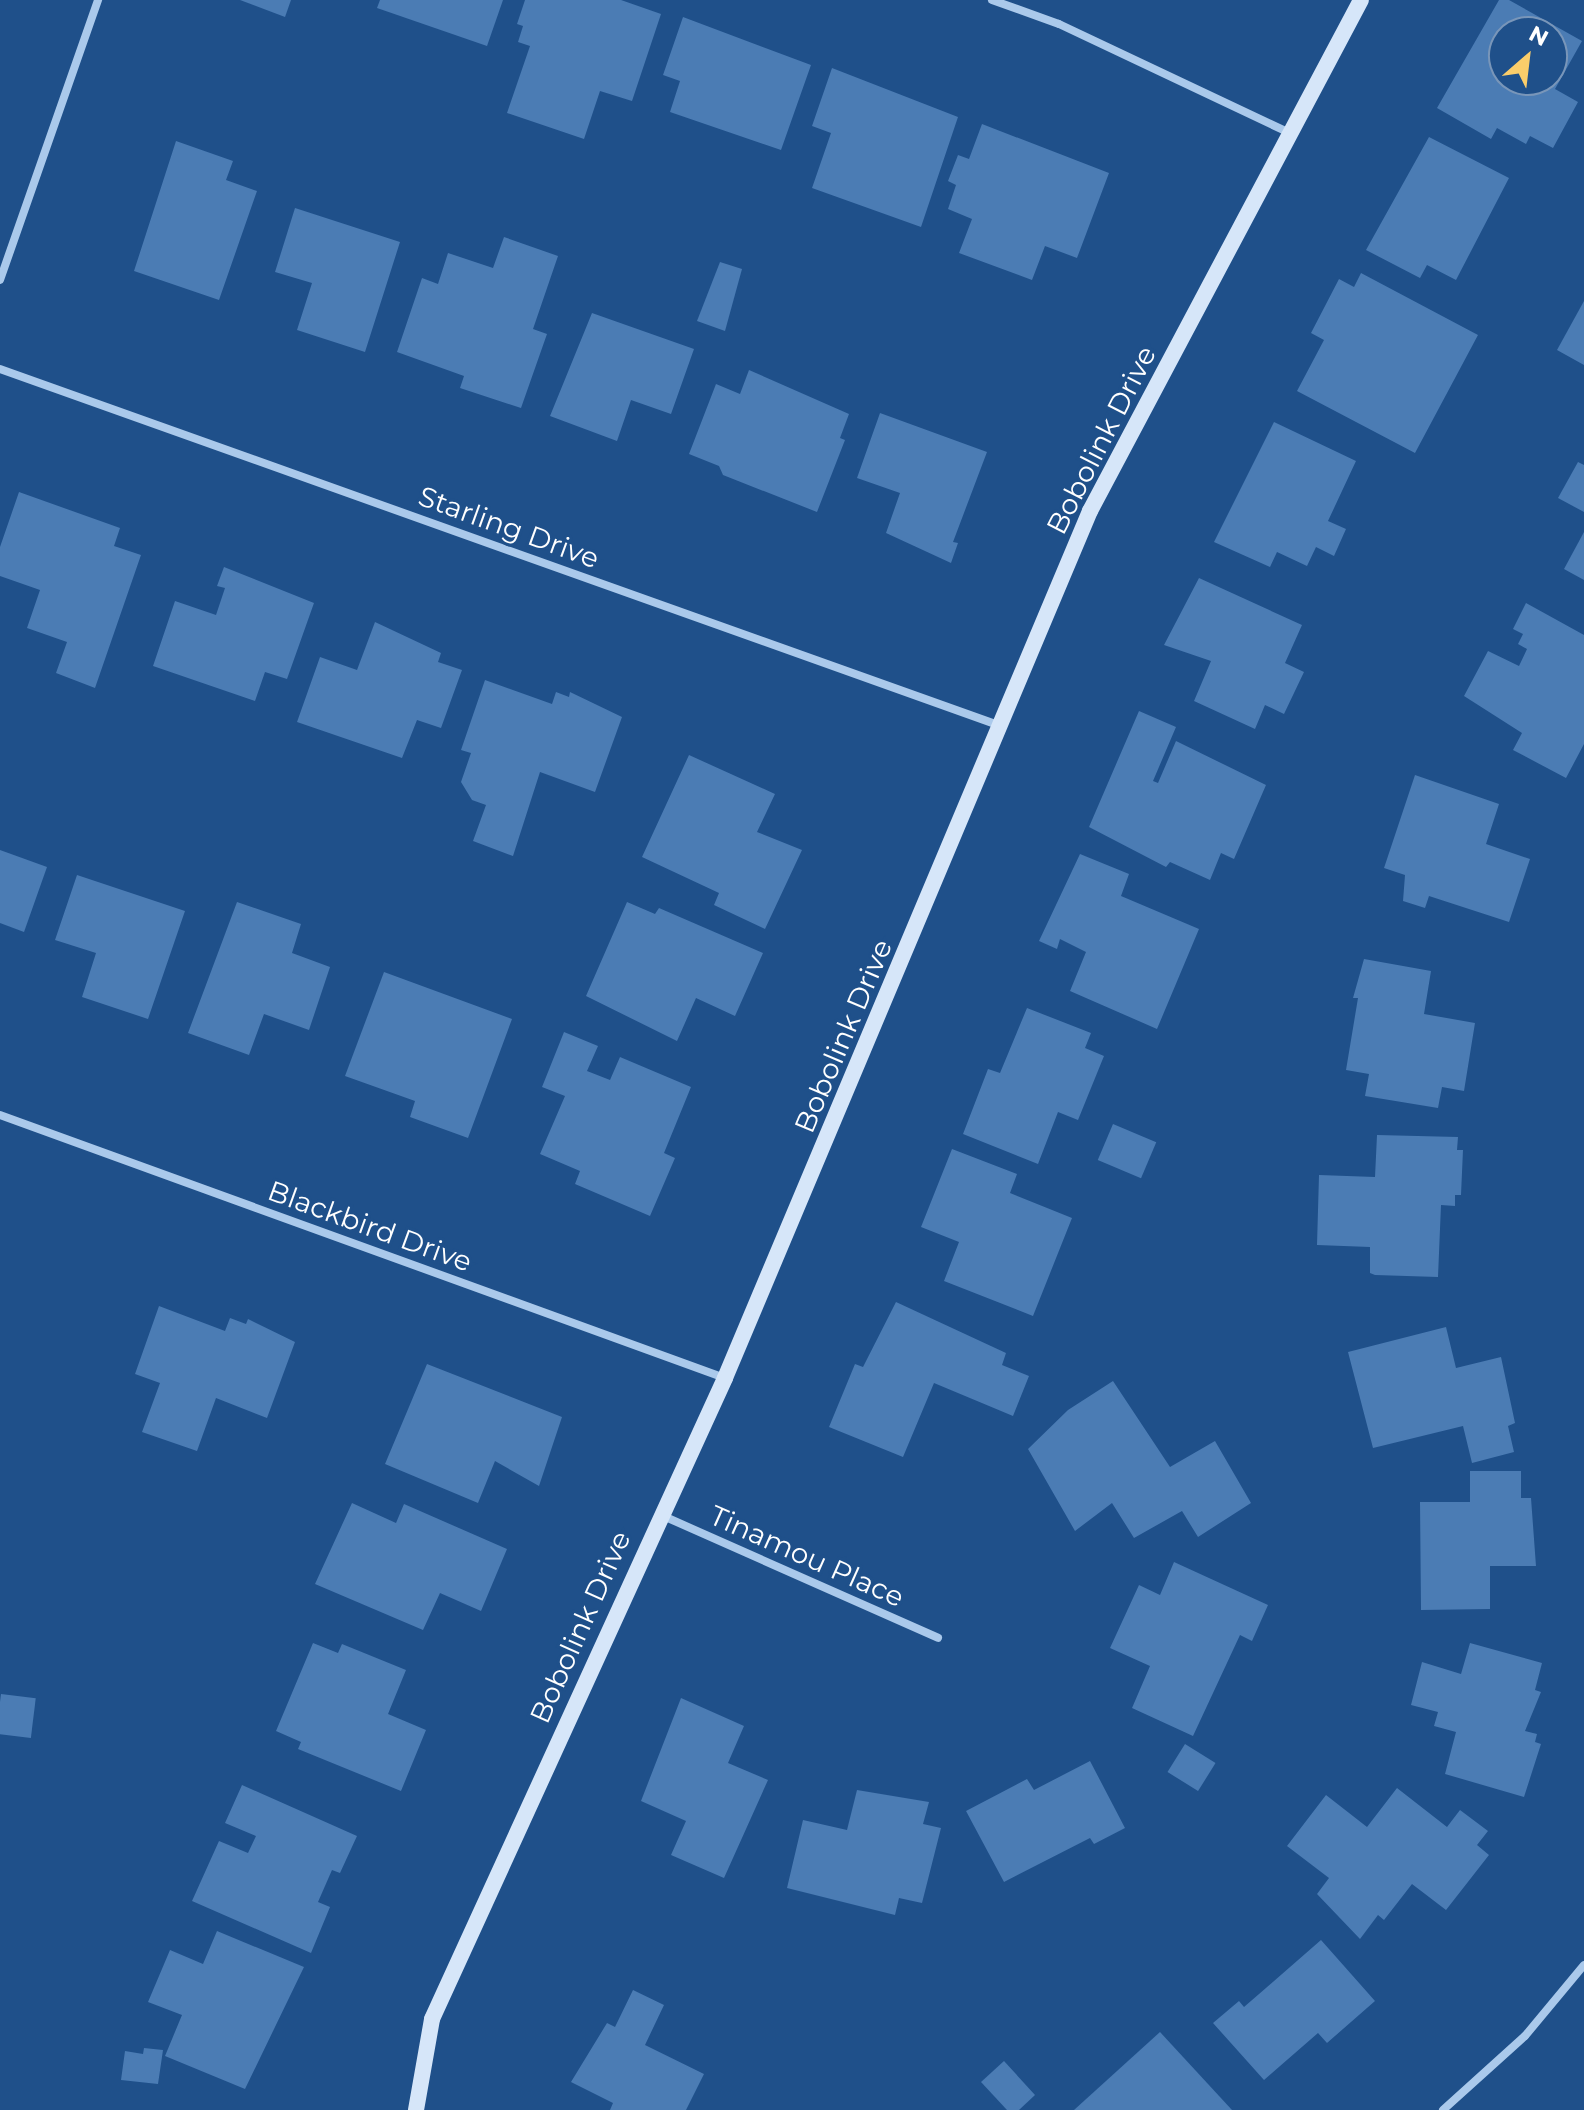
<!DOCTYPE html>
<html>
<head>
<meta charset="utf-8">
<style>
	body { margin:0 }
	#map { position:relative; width:1584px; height:2110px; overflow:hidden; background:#1f508a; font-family:Montserrat,sans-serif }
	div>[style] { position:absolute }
	.building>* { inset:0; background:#4b7cb4; transform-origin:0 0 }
	.street>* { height:8px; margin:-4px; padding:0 4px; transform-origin:4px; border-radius:4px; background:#aac9eb }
	.secondary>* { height:16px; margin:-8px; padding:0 8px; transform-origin:8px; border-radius:8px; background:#d6e6f9 }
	span { translate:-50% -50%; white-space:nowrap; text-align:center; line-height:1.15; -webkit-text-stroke:6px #1f508a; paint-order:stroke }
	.street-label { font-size:28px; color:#fff }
	.north { position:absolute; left:1488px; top:16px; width:80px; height:80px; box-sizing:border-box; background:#1f508a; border:2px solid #7996b9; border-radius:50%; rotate:28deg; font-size:22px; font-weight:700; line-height:32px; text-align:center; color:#fff }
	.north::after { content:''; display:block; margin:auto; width:28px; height:36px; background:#facd6a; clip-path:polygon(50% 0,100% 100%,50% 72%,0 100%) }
</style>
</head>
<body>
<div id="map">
	<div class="building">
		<div style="clip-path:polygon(240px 0,291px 0,285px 17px)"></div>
		<div style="clip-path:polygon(380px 0,503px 0,487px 46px,377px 8px)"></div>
		<div style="clip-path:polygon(525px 0,621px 0,661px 14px,632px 101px,600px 91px,584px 139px,507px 113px,530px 46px,518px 42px,523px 26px,517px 24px)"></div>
		<div style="clip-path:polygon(evenodd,1499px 0,1509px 0,1582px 41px,1555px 89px,1578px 102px,1553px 148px,1530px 136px,1526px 144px,1497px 128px,1491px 139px,1437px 108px,1499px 0,1504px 32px,1552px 32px,1552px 80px,1504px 80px,1504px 32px)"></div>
		<div style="clip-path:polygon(683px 17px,811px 65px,781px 150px,670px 112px,680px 81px,663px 75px)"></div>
		<div style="clip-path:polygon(832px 68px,958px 117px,921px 227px,812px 188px,831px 133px,812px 126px)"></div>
		<div style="clip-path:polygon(982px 124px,1109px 173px,1077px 258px,1045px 246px,1032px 280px,959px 253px,972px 219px,948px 209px,956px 185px,948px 181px,958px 155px,969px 159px)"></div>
		<div style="clip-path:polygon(1429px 137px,1509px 178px,1456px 280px,1427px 265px,1420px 278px,1366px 250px)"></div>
		<div style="clip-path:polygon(176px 141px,233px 161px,226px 180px,257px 191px,219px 300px,134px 271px)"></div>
		<div style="clip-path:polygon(295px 208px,400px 242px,365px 352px,297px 330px,312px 283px,275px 272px)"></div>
		<div style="clip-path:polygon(504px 237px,558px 256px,533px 329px,547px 334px,521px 408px,460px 388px,464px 376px,397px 352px,422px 278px,438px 284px,448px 253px,493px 268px)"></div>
		<div style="clip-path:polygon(720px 262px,742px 269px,725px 331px,697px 321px)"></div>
		<div style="clip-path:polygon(1361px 273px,1478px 335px,1415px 453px,1297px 391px,1324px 340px,1311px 333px,1339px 279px,1354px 287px)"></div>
		<div style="clip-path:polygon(1584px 301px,1584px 365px,1557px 350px)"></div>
		<div style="clip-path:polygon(592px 313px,694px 349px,671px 414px,631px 400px,617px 441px,550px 416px)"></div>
		<div style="clip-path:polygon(749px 370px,849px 414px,840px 438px,845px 440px,817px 512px,723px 475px,719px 466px,689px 454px,716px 384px,740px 394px)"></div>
		<div style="clip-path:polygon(880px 413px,987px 452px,953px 542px,958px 543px,951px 563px,886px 533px,900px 493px,857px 478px)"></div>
		<div style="clip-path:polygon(1274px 422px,1356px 461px,1328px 521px,1346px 529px,1334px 556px,1316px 547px,1307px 566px,1277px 552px,1270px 567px,1214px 542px)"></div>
		<div style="clip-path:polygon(1578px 462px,1584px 465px,1584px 512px,1558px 498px)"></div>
		<div style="clip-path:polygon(19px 492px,120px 528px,114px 546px,141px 555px,95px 688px,56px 673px,67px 642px,27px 628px,40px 590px,0 576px,0 547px)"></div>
		<div style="clip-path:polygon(1584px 532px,1584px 580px,1564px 569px)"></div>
		<div style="clip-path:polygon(224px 567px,314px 603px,287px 679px,265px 672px,255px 701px,153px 666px,175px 601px,216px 615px,225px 588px,217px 586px)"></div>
		<div style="clip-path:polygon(1199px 578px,1302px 625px,1285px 663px,1304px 672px,1284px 714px,1265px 705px,1255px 729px,1194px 701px,1211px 661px,1164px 645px)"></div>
		<div style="clip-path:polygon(1526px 603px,1584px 635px,1584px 744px,1566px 778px,1513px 750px,1522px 733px,1464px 696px,1488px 651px,1519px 666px,1527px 649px,1518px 644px,1523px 634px,1513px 629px)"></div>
		<div style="clip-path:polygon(375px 622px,441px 653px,438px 662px,462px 670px,441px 728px,417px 720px,402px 758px,297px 722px,320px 657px,357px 670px)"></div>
		<div style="clip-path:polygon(485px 680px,552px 704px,556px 692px,569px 697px,570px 692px,622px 717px,595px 792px,540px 772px,513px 856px,473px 841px,486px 805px,472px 800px,461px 782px,471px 753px,461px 750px)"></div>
		<div style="clip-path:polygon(1139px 711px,1176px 727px,1153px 781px,1158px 783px,1176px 741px,1266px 785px,1234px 859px,1221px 853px,1210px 880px,1170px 862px,1166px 867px,1089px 827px)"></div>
		<div style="clip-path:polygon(689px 755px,775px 794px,757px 832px,802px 850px,765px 929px,714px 905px,719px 893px,642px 857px)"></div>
		<div style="clip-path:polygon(1415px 775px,1499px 804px,1486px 844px,1530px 859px,1509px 922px,1429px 896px,1425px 908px,1403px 901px,1405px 875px,1384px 868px)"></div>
		<div style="clip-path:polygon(0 850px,47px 867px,24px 932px,0 923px)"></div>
		<div style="clip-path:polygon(1080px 854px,1129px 874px,1121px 896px,1199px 929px,1157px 1029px,1070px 991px,1086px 952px,1060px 939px,1057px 949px,1039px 941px)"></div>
		<div style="clip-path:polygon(77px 875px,185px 911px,148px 1019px,82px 997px,96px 953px,55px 940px)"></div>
		<div style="clip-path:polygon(237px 902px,301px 924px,292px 953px,330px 967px,309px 1030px,264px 1014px,249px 1055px,188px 1033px)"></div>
		<div style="clip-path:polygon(627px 902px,655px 914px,659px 908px,763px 953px,735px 1016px,696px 998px,677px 1041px,586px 996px)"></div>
		<div style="clip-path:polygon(1364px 959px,1431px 971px,1424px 1014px,1475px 1023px,1464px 1091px,1442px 1087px,1438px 1108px,1365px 1096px,1369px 1074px,1346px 1070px,1358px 998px,1353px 998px)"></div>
		<div style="clip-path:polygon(384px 972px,512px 1019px,468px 1138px,410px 1117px,415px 1101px,345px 1076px)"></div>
		<div style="clip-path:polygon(1027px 1008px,1091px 1033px,1085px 1048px,1104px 1056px,1078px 1120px,1058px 1112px,1038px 1164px,963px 1134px,988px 1069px,1000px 1073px)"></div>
		<div style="clip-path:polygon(564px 1032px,598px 1046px,587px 1071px,610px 1080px,620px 1057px,691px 1087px,664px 1153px,675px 1158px,650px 1216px,575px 1184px,580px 1171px,540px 1154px,565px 1096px,542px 1087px)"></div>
		<div style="left:1113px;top:1124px;width:47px;height:39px;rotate:23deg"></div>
		<div style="clip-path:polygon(1377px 1135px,1458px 1137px,1457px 1150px,1463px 1150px,1461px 1195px,1455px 1195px,1455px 1206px,1441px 1205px,1438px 1277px,1375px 1275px,1370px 1273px,1370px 1247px,1317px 1245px,1319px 1175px,1375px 1177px)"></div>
		<div style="clip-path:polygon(952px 1149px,1017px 1174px,1010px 1193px,1072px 1218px,1033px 1316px,944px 1281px,959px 1242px,921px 1227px)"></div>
		<div style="clip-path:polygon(896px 1302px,1006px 1353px,1002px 1365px,1029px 1376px,1013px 1416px,934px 1383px,903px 1457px,829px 1427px,855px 1364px,863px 1367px)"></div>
		<div style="clip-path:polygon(159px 1306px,225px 1331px,230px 1318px,246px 1324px,248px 1319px,295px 1342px,267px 1418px,216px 1398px,197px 1451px,142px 1432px,160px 1383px,135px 1374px)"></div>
		<div style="clip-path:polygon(1446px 1327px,1456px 1368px,1501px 1357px,1515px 1423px,1508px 1426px,1514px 1452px,1472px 1463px,1463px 1426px,1373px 1448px,1348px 1352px)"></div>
		<div style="clip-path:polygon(427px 1364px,562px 1417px,539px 1486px,495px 1461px,478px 1503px,385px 1464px)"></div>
		<div style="clip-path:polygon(1113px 1381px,1170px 1467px,1215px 1441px,1251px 1503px,1198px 1537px,1182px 1511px,1134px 1538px,1112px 1503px,1075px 1531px,1028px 1449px,1068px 1410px)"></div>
		<div style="clip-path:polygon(1470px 1471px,1521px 1471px,1521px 1498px,1531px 1498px,1536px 1566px,1490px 1566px,1490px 1609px,1421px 1610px,1420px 1502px,1470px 1502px)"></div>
		<div style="clip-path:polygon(352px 1503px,396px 1523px,404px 1504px,507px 1549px,481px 1611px,440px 1593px,423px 1630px,315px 1584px)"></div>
		<div style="clip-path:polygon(1174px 1562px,1268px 1605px,1252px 1641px,1240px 1635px,1193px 1736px,1132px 1708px,1150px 1666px,1110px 1648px,1139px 1585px,1160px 1595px)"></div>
		<div style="clip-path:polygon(313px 1643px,338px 1653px,342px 1644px,406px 1670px,388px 1714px,426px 1730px,401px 1791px,298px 1749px,301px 1742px,276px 1731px)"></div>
		<div style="clip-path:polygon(1470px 1643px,1542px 1663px,1535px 1690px,1541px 1692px,1525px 1731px,1537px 1734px,1535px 1742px,1541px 1744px,1524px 1797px,1445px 1774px,1456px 1732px,1434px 1726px,1438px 1712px,1411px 1705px,1422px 1662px,1461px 1674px)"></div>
		<div style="left:1px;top:1694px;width:35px;height:40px;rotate:7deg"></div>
		<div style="clip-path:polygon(681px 1698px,744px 1726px,728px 1763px,768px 1780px,724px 1878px,671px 1855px,686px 1821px,641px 1801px)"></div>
		<div style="left:1185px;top:1744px;width:36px;height:33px;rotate:32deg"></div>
		<div style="clip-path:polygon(1090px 1761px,1125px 1828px,1094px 1844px,1090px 1838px,1004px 1882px,966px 1811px,1027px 1779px,1034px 1790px)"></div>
		<div style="clip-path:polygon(242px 1785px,357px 1836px,340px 1873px,332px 1870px,318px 1902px,330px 1907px,311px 1953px,192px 1901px,219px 1841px,248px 1853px,256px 1836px,225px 1823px)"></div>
		<div style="clip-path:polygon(1397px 1788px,1447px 1827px,1460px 1810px,1488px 1831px,1477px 1845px,1489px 1855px,1446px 1910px,1412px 1884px,1384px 1920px,1378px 1915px,1360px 1939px,1317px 1894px,1329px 1878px,1287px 1846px,1326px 1795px,1367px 1827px)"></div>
		<div style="clip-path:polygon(857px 1790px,929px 1802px,923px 1824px,941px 1828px,922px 1903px,899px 1898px,895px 1915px,787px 1888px,803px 1820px,847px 1830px)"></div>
		<div style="clip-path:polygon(217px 1931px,304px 1967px,245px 2089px,165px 2056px,182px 2015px,148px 2002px,170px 1950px,203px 1964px)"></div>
		<div style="clip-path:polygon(1321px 1940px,1375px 2001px,1327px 2043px,1318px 2033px,1264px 2080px,1213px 2023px,1239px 2001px,1244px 2007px)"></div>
		<div style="clip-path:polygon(633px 1990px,664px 2005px,645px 2045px,704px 2074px,686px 2110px,610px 2110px,613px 2103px,571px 2082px,607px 2023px,615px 2027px)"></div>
		<div style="clip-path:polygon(1160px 2032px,1232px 2110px,1074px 2110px)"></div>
		<div style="clip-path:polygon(144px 2048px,163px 2050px,158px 2084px,121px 2080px,125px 2051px,143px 2054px)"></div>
		<div style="clip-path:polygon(1004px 2061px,1035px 2095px,1019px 2110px,1007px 2110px,981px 2082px)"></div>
	</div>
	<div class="street">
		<div style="left:992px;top:0;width:71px;rotate:19.7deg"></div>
		<div style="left:1059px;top:24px;width:255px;rotate:25.3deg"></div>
		<div style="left:0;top:280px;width:297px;rotate:-70.7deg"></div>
		<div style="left:0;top:369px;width:1063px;rotate:19.63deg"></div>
		<div style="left:0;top:1115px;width:771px;rotate:19.94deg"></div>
		<div style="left:661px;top:1515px;width:303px;rotate:23.9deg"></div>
		<div style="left:1443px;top:2110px;width:110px;rotate:-42.1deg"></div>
		<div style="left:1525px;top:2036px;width:92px;rotate:-50.3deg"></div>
	</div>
	<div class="secondary">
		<div style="left:416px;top:2110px;width:92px;rotate:-80deg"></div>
		<div style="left:432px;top:2019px;width:705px;rotate:-65.43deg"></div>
		<div style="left:725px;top:1378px;width:941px;rotate:-67.17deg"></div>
		<div style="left:1090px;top:511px;width:578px;rotate:-62.06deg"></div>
	</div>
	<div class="street-label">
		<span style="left:1101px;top:440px;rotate:-63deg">Bobolink Drive</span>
		<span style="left:509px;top:527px;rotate:20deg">Starling Drive</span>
		<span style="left:843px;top:1036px;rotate:-67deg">Bobolink Drive</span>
		<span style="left:370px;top:1226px;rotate:20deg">Blackbird Drive</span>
		<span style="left:807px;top:1556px;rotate:24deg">Tinamou Place</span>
		<span style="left:580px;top:1627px;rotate:-66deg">Bobolink Drive</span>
	</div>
	<div class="north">N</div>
</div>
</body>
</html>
